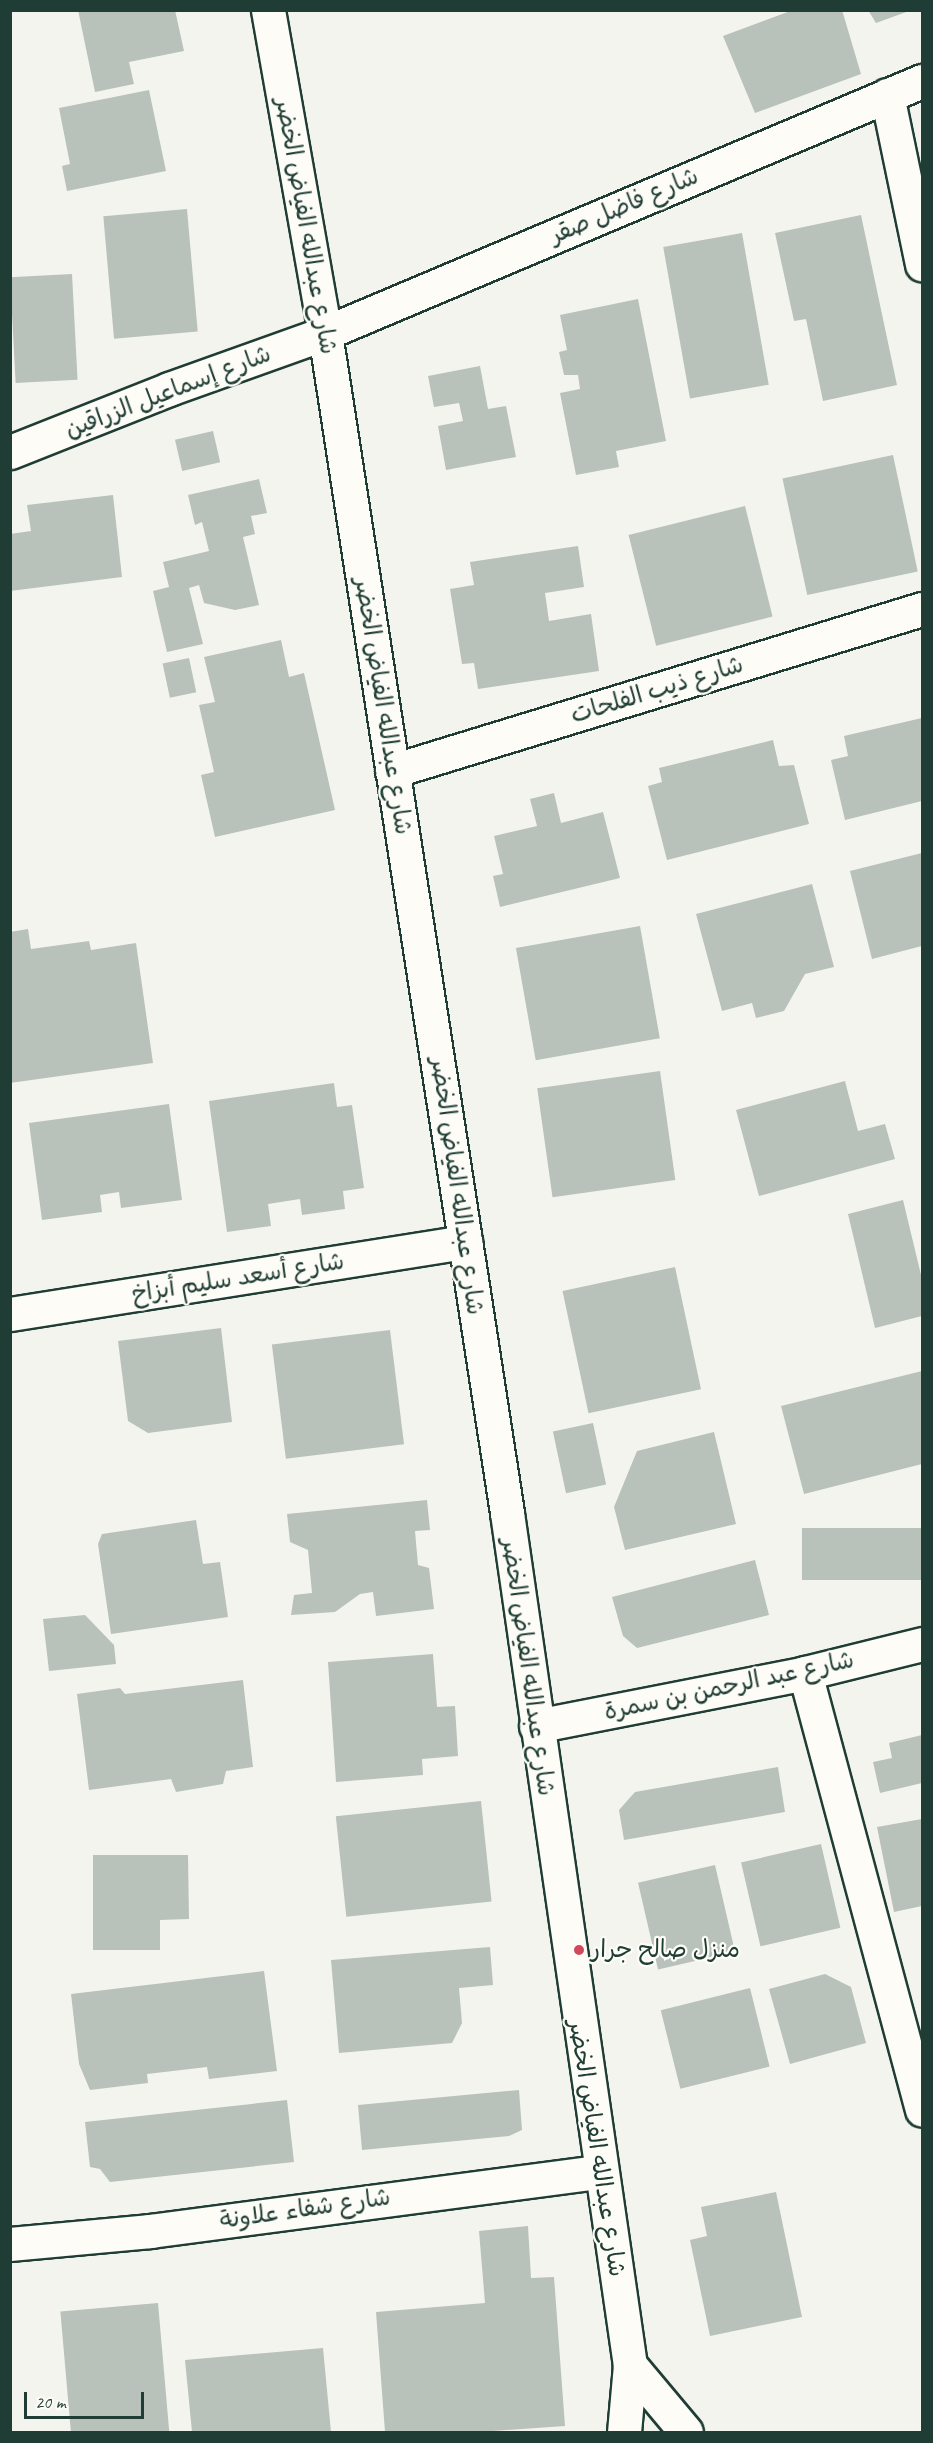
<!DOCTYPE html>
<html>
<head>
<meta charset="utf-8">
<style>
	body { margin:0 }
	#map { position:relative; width:933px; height:2443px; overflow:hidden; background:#f4f4ef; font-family:Caveat,"Playpen Sans Arabic",sans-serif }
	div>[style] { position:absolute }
	.building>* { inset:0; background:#b9c1bb; transform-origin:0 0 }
	.roads { filter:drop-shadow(2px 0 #1f3d34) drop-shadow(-2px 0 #1f3d34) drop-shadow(0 2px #1f3d34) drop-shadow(0 -2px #1f3d34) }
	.minor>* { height:33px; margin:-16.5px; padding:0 16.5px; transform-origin:16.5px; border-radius:16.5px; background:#fdfcf7 }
	.dots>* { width:16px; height:16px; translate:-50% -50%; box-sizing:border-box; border:3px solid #fdfcf7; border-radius:50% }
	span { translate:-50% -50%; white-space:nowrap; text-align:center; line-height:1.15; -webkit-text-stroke:4.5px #fdfcf7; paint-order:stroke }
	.street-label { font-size:24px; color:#1f3d34 }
	.poi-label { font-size:24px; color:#1f3d34 }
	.left { translate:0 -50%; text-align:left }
	.frame { position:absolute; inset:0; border:12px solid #1f3d34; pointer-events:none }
	.scale { position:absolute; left:24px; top:2392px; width:120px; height:27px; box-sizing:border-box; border:3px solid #1f3d34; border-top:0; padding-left:8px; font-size:18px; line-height:21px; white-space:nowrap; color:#1f3d34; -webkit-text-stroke:4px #fdfcf7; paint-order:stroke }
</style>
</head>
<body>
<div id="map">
	<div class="building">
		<div style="clip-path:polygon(78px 10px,175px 10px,184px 51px,129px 62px,134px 84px,95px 92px)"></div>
		<div style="clip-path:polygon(793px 10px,842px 10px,861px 74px,755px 113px,723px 36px)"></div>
		<div style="clip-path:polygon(868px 10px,909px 10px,909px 11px,876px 23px)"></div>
		<div style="clip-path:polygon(149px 90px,166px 171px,67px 191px,62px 166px,70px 164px,59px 108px)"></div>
		<div style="left:187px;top:209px;width:123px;height:84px;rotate:85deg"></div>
		<div style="clip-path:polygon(861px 215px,897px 385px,823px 401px,806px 319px,794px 321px,775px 233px)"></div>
		<div style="left:742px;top:233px;width:154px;height:80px;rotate:80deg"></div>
		<div style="left:72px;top:274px;width:106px;height:62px;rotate:87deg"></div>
		<div style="clip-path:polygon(638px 299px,666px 441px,616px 451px,619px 467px,576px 475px,560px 393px,580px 389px,578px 375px,564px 375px,559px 352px,567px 350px,560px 315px)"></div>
		<div style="clip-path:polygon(480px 366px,488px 409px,506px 406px,516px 457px,446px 470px,438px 426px,463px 421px,459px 403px,434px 407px,428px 376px)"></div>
		<div style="left:213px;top:431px;width:32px;height:39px;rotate:77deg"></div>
		<div style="left:893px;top:455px;width:119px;height:113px;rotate:78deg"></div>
		<div style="clip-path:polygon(259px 479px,267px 513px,251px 516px,255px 534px,243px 537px,259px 605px,235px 610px,204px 603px,199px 585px,189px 588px,203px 644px,167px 652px,153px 591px,169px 587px,163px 562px,209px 551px,202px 522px,195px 525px,188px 495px)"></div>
		<div style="clip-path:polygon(113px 495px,122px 577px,10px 591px,10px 534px,31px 531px,27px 505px)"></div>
		<div style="left:745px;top:506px;width:114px;height:120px;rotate:76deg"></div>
		<div style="clip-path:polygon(578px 546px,584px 587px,545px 593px,549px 621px,591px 614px,599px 671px,478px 689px,474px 663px,462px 664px,450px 589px,474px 585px,470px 562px)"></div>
		<div style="clip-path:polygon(281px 640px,289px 677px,304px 673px,335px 810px,215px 837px,201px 775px,214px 772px,199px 705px,215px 702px,204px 657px)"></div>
		<div style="left:189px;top:658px;width:35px;height:27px;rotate:78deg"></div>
		<div style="clip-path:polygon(922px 718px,922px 801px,845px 820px,831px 760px,848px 756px,844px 736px)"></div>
		<div style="clip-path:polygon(773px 740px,779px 766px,794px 765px,809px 824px,667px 860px,648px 786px,662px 782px,659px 768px)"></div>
		<div style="clip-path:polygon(554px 793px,561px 823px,603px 812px,620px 878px,500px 907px,493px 876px,503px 874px,494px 836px,537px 826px,530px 799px)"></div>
		<div style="clip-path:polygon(922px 853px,922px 946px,872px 959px,850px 871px)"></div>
		<div style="clip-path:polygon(812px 884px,834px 967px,805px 974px,784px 1011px,756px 1018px,752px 1003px,722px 1011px,696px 914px)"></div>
		<div style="left:640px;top:926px;width:114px;height:126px;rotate:80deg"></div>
		<div style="clip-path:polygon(28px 929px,31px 949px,89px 941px,91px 950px,136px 943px,153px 1063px,10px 1083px,10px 932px)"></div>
		<div style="left:660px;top:1071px;width:110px;height:124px;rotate:82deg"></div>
		<div style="clip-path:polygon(845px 1081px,858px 1131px,885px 1124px,895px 1159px,759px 1196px,736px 1110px)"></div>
		<div style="clip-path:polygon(334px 1083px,337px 1107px,352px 1105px,364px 1188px,343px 1191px,345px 1209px,302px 1215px,300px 1199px,268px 1204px,271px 1226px,227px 1232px,209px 1101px)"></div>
		<div style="clip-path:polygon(169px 1104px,182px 1200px,121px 1208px,119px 1192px,100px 1195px,102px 1212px,42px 1220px,29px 1123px)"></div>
		<div style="clip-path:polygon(903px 1200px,922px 1279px,922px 1316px,875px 1328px,848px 1214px)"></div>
		<div style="left:675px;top:1267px;width:125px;height:115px;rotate:78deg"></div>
		<div style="clip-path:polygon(221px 1328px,232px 1422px,148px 1433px,128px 1421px,118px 1341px)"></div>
		<div style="left:390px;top:1330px;width:115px;height:119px;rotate:83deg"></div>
		<div style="clip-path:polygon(922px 1371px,922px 1464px,804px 1494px,781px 1406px)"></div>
		<div style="left:593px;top:1423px;width:63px;height:41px;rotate:78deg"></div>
		<div style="clip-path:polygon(714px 1432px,736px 1524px,625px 1550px,614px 1507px,637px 1451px)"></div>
		<div style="clip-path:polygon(427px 1500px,430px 1530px,415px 1531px,418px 1565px,429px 1568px,434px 1609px,376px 1616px,373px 1592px,360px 1594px,335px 1612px,291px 1615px,294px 1595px,312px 1593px,308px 1550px,290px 1542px,287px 1514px)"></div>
		<div style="clip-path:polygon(196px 1520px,203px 1564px,220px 1562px,228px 1617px,111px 1634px,98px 1544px,102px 1534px)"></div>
		<div style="left:922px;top:1528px;width:52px;height:120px;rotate:90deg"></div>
		<div style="clip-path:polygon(755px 1560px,769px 1615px,637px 1648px,623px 1636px,612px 1597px)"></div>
		<div style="clip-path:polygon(85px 1615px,114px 1645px,116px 1664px,49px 1671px,43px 1619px)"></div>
		<div style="clip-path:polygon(433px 1654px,437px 1707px,455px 1706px,458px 1756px,422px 1759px,423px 1775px,336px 1782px,328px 1662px)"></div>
		<div style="clip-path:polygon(243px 1680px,253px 1767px,226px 1771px,223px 1784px,176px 1792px,171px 1779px,89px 1790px,77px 1694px,120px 1688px,125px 1694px)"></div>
		<div style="clip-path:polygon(922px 1735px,922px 1783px,880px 1793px,873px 1762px,892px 1758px,889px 1743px)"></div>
		<div style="clip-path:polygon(778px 1767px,785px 1812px,624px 1840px,619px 1810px,635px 1792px)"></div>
		<div style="left:481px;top:1801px;width:101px;height:146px;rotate:84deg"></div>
		<div style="clip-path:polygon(922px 1819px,922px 1906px,894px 1912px,877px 1827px)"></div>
		<div style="left:821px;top:1844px;width:86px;height:82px;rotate:77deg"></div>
		<div style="clip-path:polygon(93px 1855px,188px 1855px,189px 1919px,160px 1920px,160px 1950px,93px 1950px)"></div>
		<div style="left:715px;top:1865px;width:89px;height:79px;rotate:77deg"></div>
		<div style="clip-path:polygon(490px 1947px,493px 1985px,459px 1988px,462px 2023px,452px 2043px,339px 2053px,331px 1960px)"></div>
		<div style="clip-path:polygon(264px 1971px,277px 2071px,209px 2079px,207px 2067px,147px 2074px,148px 2083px,90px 2090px,79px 2064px,71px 1994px)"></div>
		<div style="clip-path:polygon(825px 1974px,851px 1987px,866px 2043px,790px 2064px,769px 1989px)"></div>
		<div style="left:750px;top:1988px;width:81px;height:92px;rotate:76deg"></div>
		<div style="clip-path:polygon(519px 2090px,522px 2130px,509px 2136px,362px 2150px,358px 2105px)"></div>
		<div style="clip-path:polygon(287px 2100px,294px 2162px,110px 2182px,100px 2169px,90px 2167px,85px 2122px)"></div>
		<div style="clip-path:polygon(776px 2192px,802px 2317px,710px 2336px,690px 2240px,707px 2236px,701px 2207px)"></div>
		<div style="clip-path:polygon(528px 2226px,531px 2278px,554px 2277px,565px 2426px,479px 2432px,385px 2432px,376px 2312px,485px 2303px,479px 2231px)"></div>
		<div style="left:158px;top:2303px;width:129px;height:98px;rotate:85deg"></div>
		<div style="clip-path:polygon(323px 2348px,331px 2432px,192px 2432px,185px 2360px)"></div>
	</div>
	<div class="roads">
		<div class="minor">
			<div style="left:268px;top:10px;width:328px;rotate:80deg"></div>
			<div style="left:325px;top:333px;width:1194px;rotate:81.23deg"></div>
			<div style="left:507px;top:1513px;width:861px;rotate:81.79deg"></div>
			<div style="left:630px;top:2365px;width:67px;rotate:95.1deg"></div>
			<div style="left:887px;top:95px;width:173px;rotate:78.3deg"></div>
			<div style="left:10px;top:452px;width:171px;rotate:-21.6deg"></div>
			<div style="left:169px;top:389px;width:166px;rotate:-19.7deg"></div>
			<div style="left:325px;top:333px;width:648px;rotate:-22.89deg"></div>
			<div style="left:392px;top:771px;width:554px;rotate:-17deg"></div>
			<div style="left:10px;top:1314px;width:461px;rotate:-9deg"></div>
			<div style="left:805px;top:1673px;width:452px;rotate:75deg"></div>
			<div style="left:536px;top:1726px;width:274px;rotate:-11.1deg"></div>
			<div style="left:805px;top:1673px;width:121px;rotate:-13.9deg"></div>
			<div style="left:10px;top:2244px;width:141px;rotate:-5.3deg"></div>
			<div style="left:150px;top:2231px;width:453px;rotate:-7.5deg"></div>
			<div style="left:630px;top:2365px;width:87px;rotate:50.1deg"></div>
		</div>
	</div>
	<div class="dots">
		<div style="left:579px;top:1950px;background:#d1495b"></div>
	</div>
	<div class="street-label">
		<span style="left:624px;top:206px;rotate:-23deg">شارع فاضل صقر</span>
		<span style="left:306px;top:226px;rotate:80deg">شارع عبدالله الفياض الخضر</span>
		<span style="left:168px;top:392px;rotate:-21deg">شارع إسماعيل الزراقين</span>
		<span style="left:657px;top:690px;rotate:-17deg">شارع ذيب الفلحات</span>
		<span style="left:383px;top:706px;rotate:81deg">شارع عبدالله الفياض الخضر</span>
		<span style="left:457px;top:1186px;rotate:82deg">شارع عبدالله الفياض الخضر</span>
		<span style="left:238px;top:1278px;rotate:-9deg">شارع أسعد سليم أبزاخ</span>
		<span style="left:528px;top:1667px;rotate:82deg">شارع عبدالله الفياض الخضر</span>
		<span style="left:729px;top:1686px;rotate:-12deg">شارع عبد الرحمن بن سمرة</span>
		<span style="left:597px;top:2148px;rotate:81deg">شارع عبدالله الفياض الخضر</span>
		<span style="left:305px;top:2209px;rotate:-8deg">شارع شفاء علاونة</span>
	</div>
	<div class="poi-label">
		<span class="left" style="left:591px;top:1950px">منزل صالح جرار</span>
	</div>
	<div class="frame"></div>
	<div class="scale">20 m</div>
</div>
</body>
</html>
